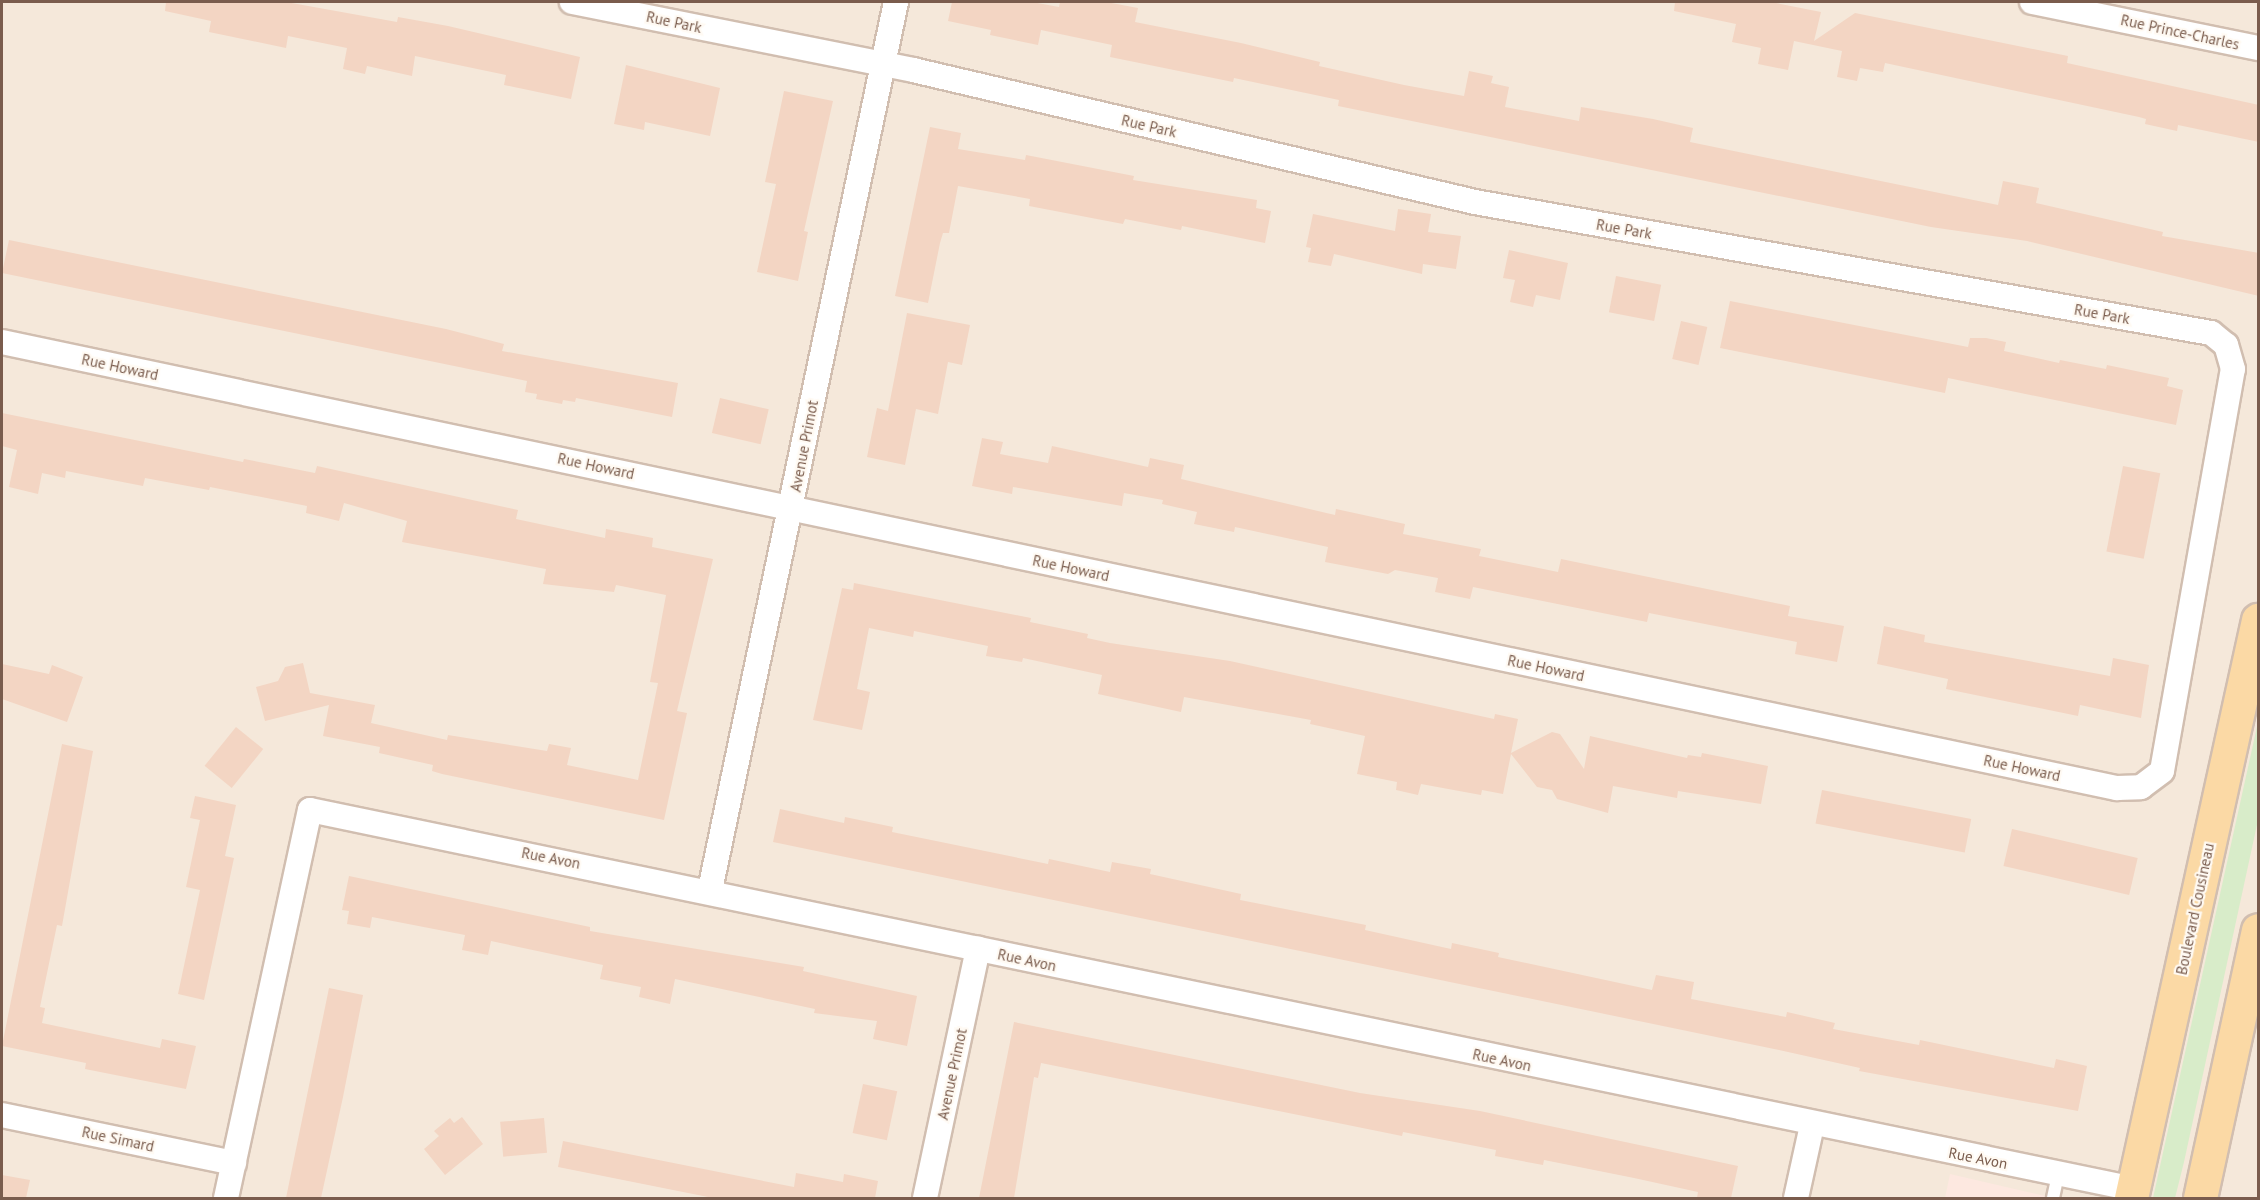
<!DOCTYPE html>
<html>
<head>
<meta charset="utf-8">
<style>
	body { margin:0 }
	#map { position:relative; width:2260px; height:1200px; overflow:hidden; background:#fdf6ec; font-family:"PT Sans",sans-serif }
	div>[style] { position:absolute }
	.residential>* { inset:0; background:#f5e8da; transform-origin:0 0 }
	.commercial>* { inset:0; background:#fde8e0 }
	.green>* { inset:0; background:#d8ecc9 }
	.building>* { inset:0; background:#f3d5c3; transform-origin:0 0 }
	.roads { filter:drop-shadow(2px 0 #d1beb0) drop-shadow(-2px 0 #d1beb0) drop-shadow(0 2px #d1beb0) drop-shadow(0 -2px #d1beb0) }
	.service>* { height:12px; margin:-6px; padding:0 6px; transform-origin:6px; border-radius:6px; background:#fff }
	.minor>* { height:24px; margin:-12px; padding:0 12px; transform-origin:12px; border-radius:12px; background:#fff }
	.primary>* { height:33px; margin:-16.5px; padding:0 16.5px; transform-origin:16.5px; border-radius:16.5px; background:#fbd9a5 }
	span { translate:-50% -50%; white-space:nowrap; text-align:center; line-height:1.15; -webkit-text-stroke:4.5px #fffaf3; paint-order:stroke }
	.street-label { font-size:15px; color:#7a5c4d }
	.frame { position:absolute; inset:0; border:3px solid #7a5c4d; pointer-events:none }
</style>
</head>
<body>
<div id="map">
	<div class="residential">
		<div style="left:2px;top:2px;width:2256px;height:1196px"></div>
	</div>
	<div class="commercial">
		<div style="clip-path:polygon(1950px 1174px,2054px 1198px,1945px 1198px)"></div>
	</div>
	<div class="green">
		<div style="clip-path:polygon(2258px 722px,2258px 820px,2184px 1162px,2175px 1198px,2153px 1198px)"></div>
	</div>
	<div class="building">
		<div style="clip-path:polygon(166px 2px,286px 2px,397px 22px,398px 17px,448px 26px,580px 57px,571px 99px,504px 85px,506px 75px,415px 56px,412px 76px,367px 66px,365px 74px,343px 69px,347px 48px,288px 36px,286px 48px,209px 32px,211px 21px,165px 11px)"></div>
		<div style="clip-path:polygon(952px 2px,1032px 2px,1059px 7px,1060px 2px,1106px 2px,1138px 8px,1135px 22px,1241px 43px,1320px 62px,1319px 66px,1404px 85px,1464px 96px,1469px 71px,1493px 76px,1491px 83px,1509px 87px,1505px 107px,1579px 121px,1581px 107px,1653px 119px,1693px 128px,1690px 142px,1998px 205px,2003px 181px,2039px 188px,2036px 203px,2163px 232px,2162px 236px,2259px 253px,2259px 296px,2027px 241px,1931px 227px,1338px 106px,1339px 100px,1234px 78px,1233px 82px,1110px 57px,1112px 45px,1041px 30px,1038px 45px,990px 35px,991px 30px,948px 21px)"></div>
		<div style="clip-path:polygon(1675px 2px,1771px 2px,1821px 12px,1814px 41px,1855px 13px,2068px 56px,2067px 63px,2259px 105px,2259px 142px,2178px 125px,2177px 131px,2145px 124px,2146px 119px,2139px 117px,1885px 63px,1883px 72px,1860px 68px,1857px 81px,1837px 77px,1842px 51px,1794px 41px,1788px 70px,1758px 64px,1761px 48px,1732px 42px,1736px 24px,1674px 11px)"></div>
		<div style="clip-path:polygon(626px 65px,720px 88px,710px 136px,645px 122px,644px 130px,614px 124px)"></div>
		<div style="clip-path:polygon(784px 91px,833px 101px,804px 231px,808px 232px,798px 281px,757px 272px,776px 184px,765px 182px)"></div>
		<div style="clip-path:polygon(930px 127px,961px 133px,958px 149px,1025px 160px,1026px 155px,1134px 176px,1133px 180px,1257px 200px,1256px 208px,1271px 211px,1265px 243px,1182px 226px,1181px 230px,1125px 219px,1123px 224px,1029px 206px,1030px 199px,958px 186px,949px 233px,943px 233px,940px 243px,928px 303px,895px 296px)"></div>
		<div style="clip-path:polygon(1398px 209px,1431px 214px,1428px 232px,1461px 236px,1456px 269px,1423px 264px,1422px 274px,1334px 254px,1331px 266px,1308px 262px,1311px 248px,1306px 247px,1313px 214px,1395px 231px)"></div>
		<div style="clip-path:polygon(9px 240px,446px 329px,504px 344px,502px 351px,678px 383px,672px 417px,576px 398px,575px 402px,563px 400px,562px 404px,536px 399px,537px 394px,525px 392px,527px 381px,2px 273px)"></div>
		<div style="clip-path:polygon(1509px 250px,1568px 263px,1560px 300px,1536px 295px,1533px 307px,1510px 302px,1515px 280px,1503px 278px)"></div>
		<div style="left:1616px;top:276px;width:46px;height:37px;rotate:11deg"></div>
		<div style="clip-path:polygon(1730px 301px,1968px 347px,1970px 338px,1986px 338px,2006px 342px,2004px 351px,2059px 363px,2060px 360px,2106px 369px,2107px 365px,2169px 378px,2167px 386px,2183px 390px,2176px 425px,1948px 378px,1945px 393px,1720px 348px)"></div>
		<div style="clip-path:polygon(907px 313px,970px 325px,962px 365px,948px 362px,938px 414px,916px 409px,905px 465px,867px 457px,877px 408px,888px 411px)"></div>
		<div style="left:1681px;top:321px;width:27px;height:39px;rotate:13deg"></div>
		<div style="left:720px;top:398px;width:50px;height:36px;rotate:13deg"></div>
		<div style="clip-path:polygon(2px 413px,243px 462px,244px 459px,315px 473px,317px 466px,518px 510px,516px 519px,605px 538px,606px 529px,653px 538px,652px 547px,713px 559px,677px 711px,687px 713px,664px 820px,442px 774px,432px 771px,433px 765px,379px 753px,380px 747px,323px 736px,329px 705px,265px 721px,256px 687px,278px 681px,285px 667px,303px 663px,310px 693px,375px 705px,371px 723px,447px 740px,448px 735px,547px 751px,549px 744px,571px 748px,567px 765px,638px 780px,658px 683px,650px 682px,666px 595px,616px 585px,614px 592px,543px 584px,546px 569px,402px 542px,407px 521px,344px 503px,339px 521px,306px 513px,307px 506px,210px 487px,209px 490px,145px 478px,143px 486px,66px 471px,65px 478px,42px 473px,38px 494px,9px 487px,17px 450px,2px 446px)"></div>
		<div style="clip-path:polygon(982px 438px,1003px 442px,1000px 454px,1048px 463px,1052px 446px,1148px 467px,1150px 458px,1184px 465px,1181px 479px,1335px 515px,1336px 509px,1405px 524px,1403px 534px,1481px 549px,1479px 556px,1558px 572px,1561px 559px,1790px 606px,1788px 616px,1844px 626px,1837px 662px,1795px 654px,1797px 642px,1649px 613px,1647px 622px,1473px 587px,1470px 599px,1435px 592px,1438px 578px,1395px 570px,1388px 574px,1325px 562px,1328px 547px,1235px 527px,1234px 532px,1194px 524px,1197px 512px,1162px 504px,1163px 500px,1124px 493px,1122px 506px,1013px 487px,1012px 494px,972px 486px)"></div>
		<div style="left:2123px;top:466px;width:38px;height:87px;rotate:11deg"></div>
		<div style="clip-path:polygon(854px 583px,1031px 618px,1030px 622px,1088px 634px,1087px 638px,1110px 643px,1230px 661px,1494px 719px,1495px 714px,1518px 719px,1511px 753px,1552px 732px,1560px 734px,1584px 769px,1590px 736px,1687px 758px,1688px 755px,1701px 757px,1702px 753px,1768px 766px,1761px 804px,1678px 791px,1677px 798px,1613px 786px,1608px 813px,1557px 799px,1552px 790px,1537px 787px,1511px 754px,1503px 794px,1482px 790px,1481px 795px,1421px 784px,1418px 795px,1396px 790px,1397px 782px,1357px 774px,1365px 736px,1310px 724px,1311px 720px,1184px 697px,1181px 712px,1098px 694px,1102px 675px,1023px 658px,1022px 662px,986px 656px,988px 646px,914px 631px,913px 637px,869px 628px,857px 689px,870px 692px,862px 730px,813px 720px,842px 588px,853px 590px)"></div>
		<div style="clip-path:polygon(1884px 626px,1925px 635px,1924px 642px,2110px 676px,2113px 658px,2149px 665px,2141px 718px,2080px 705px,2078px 716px,1946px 689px,1948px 679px,1877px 664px)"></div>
		<div style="clip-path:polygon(2px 664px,49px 674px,52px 665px,83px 677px,67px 722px,2px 699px)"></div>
		<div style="left:236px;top:727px;width:35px;height:50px;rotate:39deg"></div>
		<div style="clip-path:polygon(62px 744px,93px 751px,62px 926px,57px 925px,40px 1007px,45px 1008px,42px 1023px,160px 1048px,162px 1039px,196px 1046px,186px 1089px,85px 1069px,86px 1063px,2px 1046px)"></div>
		<div style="left:1822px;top:790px;width:152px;height:34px;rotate:11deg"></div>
		<div style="clip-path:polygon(195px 796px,236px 805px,225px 856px,234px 858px,204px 1000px,178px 994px,200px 890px,186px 887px,200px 820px,190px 818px)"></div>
		<div style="clip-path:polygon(780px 809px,844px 823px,845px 817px,893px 827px,892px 832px,1048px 864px,1049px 859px,1110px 872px,1112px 862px,1151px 869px,1150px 874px,1241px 894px,1240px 900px,1366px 925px,1365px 930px,1451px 949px,1452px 943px,1499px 953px,1498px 957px,1652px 990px,1656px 975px,1694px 982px,1691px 999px,1786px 1017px,1787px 1012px,1835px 1023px,1833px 1029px,1919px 1045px,1920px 1040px,2054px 1068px,2056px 1059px,2087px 1066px,2078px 1111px,1859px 1071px,1860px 1068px,1779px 1050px,773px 842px)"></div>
		<div style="left:2012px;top:829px;width:129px;height:38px;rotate:13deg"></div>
		<div style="clip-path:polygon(349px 876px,590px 927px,590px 931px,804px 967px,803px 971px,917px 996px,907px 1046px,873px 1039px,877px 1021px,814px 1013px,815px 1009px,675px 979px,670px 1004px,639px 997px,641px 987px,600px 979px,603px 965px,491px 941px,488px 955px,462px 950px,465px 935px,372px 917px,370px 928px,347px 924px,349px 911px,342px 910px)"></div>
		<div style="clip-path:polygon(329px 988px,363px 995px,343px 1097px,321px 1198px,286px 1198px)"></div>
		<div style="clip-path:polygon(1014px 1022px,1360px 1093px,1480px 1111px,1738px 1166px,1731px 1198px,1697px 1198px,1698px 1192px,1634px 1178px,1544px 1160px,1543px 1165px,1495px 1156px,1496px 1150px,1403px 1132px,1402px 1136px,1041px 1063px,1038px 1078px,1034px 1077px,1014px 1198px,979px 1198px)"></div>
		<div style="left:863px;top:1084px;width:35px;height:50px;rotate:12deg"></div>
		<div style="clip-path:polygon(462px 1117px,483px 1144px,445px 1175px,424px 1149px,439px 1136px,434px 1131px,450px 1118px,454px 1123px)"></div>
		<div style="left:544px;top:1118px;width:35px;height:44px;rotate:85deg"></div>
		<div style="clip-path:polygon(563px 1141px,794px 1187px,796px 1173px,843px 1182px,844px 1174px,878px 1181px,875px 1198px,713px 1198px,558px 1167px)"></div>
		<div style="clip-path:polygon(2px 1175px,30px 1180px,26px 1198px,2px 1198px)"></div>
	</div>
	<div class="roads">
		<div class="service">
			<div style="left:2053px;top:1198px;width:25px;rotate:-78deg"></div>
		</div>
		<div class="minor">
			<div style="left:2032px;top:2px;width:231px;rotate:11.5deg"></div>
			<div style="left:2px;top:342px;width:2162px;rotate:11.91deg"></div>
			<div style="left:2117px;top:788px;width:24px;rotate:-2deg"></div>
			<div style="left:2141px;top:787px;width:26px;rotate:-37deg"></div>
			<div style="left:2162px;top:771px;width:408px;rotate:-80deg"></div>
			<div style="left:2233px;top:369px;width:25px;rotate:-106deg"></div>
			<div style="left:2226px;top:345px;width:19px;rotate:-141deg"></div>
			<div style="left:2211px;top:333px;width:748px;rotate:-169.91deg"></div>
			<div style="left:1475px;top:202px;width:577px;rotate:-166.78deg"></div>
			<div style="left:913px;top:70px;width:348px;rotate:-168.7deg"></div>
			<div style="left:710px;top:890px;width:907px;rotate:-78.17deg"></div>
			<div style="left:2px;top:1115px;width:237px;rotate:11.7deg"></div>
			<div style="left:226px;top:1198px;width:397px;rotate:-77.8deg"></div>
			<div style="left:310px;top:810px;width:1862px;rotate:11.74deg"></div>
			<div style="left:925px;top:1198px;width:255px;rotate:-78deg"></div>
			<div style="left:1796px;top:1198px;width:75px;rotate:-77.6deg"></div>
		</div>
		<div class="primary">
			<div style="left:2131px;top:1198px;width:592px;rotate:-77.61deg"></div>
			<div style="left:2200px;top:1198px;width:274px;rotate:-77.8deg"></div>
		</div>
	</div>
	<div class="street-label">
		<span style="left:674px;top:22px;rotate:12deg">Rue Park</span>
		<span style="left:2180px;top:32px;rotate:12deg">Rue Prince-Charles</span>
		<span style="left:1149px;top:126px;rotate:13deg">Rue Park</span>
		<span style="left:1624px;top:229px;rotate:10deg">Rue Park</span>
		<span style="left:2102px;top:314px;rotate:10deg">Rue Park</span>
		<span style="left:120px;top:367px;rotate:12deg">Rue Howard</span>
		<span style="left:804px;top:446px;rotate:-79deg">Avenue Primot</span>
		<span style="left:596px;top:466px;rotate:12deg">Rue Howard</span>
		<span style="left:1071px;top:568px;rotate:12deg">Rue Howard</span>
		<span style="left:1546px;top:668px;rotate:12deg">Rue Howard</span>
		<span style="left:2022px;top:768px;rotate:12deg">Rue Howard</span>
		<span style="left:551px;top:858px;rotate:11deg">Rue Avon</span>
		<span style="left:2195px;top:909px;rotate:-78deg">Boulevard Cousineau</span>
		<span style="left:1027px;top:960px;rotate:12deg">Rue Avon</span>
		<span style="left:1502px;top:1060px;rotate:12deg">Rue Avon</span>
		<span style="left:952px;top:1074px;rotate:-78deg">Avenue Primot</span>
		<span style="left:118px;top:1139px;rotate:12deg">Rue Simard</span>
		<span style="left:1978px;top:1158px;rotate:11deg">Rue Avon</span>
	</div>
	<div class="frame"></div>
</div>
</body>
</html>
